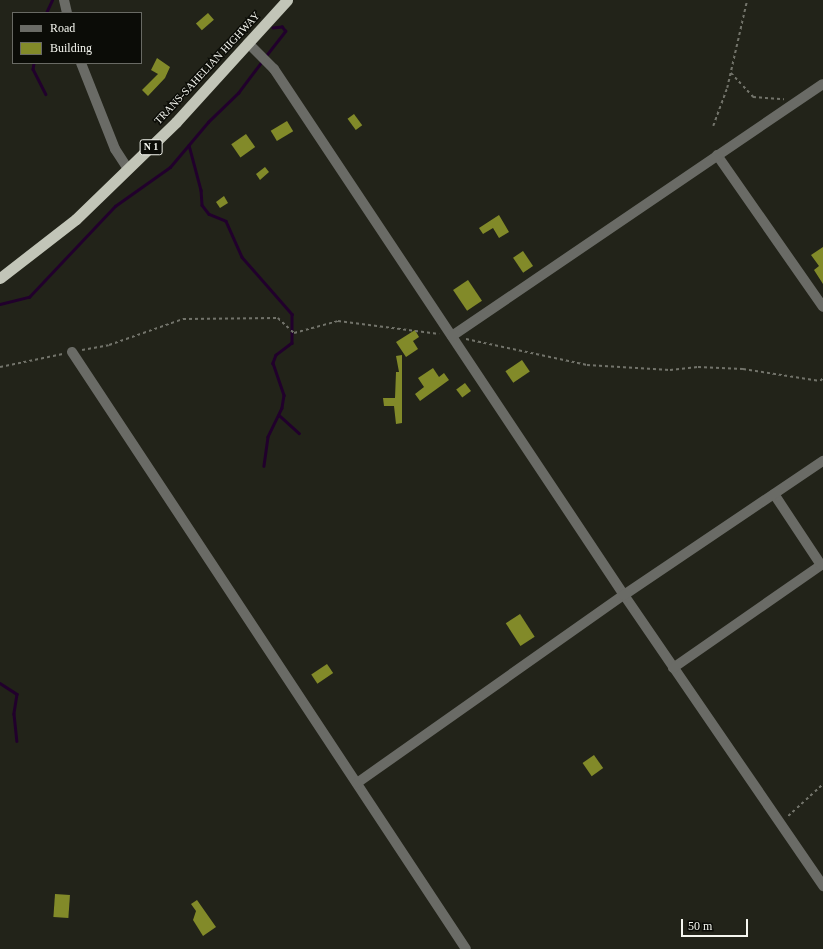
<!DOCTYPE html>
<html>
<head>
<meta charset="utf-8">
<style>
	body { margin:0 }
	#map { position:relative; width:823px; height:949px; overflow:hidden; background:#222319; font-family:Georgia,serif }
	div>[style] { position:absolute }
	.stream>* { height:2.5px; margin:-1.25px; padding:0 1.25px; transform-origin:1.25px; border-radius:1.25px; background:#21002c }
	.building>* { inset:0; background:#828a29; transform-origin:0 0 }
	.path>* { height:1.5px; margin-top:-0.75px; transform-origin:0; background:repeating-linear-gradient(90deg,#72736a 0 3px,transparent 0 6px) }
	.minor>* { height:10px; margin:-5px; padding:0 5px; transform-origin:5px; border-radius:5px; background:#6a6b66 }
	.trunk>* { height:11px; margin:-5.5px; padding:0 5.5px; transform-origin:5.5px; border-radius:5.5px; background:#c2c5b8 }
	span { translate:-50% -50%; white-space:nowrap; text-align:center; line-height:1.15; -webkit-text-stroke:3px #0b0c07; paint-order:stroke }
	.shield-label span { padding:1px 3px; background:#0b0c07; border:1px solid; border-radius:3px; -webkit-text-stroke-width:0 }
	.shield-label { font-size:10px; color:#f5f6ef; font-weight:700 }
	.street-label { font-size:11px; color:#f5f6ef }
	.legend { position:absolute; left:12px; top:12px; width:130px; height:52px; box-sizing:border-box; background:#0b0c07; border:1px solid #696a64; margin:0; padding:5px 7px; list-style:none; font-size:12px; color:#f5f6ef }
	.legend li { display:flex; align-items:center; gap:8px; height:20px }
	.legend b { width:20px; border:1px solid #696a64 }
	.scale { position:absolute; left:681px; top:919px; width:67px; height:18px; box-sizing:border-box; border:2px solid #f5f6ef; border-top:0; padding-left:5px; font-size:12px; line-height:14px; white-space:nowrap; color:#f5f6ef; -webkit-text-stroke:3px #0b0c07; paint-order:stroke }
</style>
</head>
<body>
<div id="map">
	<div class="stream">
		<div style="left:46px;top:13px;width:14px;rotate:-65deg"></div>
		<div style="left:265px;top:57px;width:33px;rotate:-52deg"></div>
		<div style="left:285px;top:31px;width:5px;rotate:-127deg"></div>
		<div style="left:282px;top:27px;width:9px;rotate:174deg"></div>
		<div style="left:34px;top:63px;width:6px;rotate:99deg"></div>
		<div style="left:33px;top:69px;width:28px;rotate:63deg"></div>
		<div style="left:189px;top:145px;width:47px;rotate:75.1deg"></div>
		<div style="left:201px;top:190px;width:15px;rotate:86deg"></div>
		<div style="left:202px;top:205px;width:11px;rotate:52deg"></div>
		<div style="left:209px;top:214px;width:18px;rotate:22deg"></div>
		<div style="left:226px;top:221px;width:39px;rotate:66deg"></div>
		<div style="left:242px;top:257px;width:76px;rotate:48.7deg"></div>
		<div style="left:292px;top:314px;width:29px;rotate:90deg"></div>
		<div style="left:292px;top:343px;width:20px;rotate:143deg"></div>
		<div style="left:276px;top:355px;width:9px;rotate:111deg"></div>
		<div style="left:273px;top:363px;width:34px;rotate:71deg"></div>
		<div style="left:284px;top:395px;width:13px;rotate:99deg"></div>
		<div style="left:282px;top:408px;width:32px;rotate:116deg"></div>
		<div style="left:268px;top:437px;width:29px;rotate:98deg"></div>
		<div style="left:0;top:304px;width:30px;rotate:-14deg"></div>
		<div style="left:29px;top:297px;width:125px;rotate:-46.6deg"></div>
		<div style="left:115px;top:206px;width:67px;rotate:-35.3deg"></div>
		<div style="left:170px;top:167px;width:59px;rotate:-49.8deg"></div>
		<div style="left:208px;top:122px;width:42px;rotate:-44deg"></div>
		<div style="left:238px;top:93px;width:40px;rotate:-53deg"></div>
		<div style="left:279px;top:415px;width:27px;rotate:42deg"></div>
		<div style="left:0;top:683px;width:20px;rotate:33deg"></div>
		<div style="left:17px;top:694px;width:20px;rotate:99deg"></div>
		<div style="left:14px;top:714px;width:27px;rotate:84deg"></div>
	</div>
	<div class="building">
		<div style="left:208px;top:13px;width:9px;height:16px;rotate:49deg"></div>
		<div style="clip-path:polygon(157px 58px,170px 67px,165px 78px,148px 96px,142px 90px,158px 74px,151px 70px)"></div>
		<div style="left:354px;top:114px;width:14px;height:8px;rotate:54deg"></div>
		<div style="left:287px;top:121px;width:12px;height:19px;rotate:59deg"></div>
		<div style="left:246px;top:134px;width:16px;height:18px;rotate:55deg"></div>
		<div style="clip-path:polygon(265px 167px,269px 172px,260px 180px,256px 174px)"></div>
		<div style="clip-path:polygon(224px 196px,228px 203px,220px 208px,216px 202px)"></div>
		<div style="clip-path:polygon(499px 215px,509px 232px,499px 238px,493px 228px,483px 234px,479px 228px)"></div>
		<div style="clip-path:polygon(823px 247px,823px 284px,814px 270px,819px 266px,811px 255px)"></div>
		<div style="left:523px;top:251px;width:18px;height:12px;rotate:56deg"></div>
		<div style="left:468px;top:280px;width:25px;height:18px;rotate:56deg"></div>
		<div style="clip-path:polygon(415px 330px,419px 337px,413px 341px,418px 349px,406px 357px,396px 342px)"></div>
		<div style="clip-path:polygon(402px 355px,402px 423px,396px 424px,394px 406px,384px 406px,383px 398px,395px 398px,396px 372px,399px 372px,396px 356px)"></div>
		<div style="left:522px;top:360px;width:14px;height:20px;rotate:56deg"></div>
		<div style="clip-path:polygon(433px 368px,439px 377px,444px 373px,449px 380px,420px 401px,415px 394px,424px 387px,418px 378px)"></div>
		<div style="left:465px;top:383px;width:10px;height:11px;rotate:53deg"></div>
		<div style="left:520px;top:614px;width:27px;height:17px;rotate:57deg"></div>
		<div style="left:327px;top:664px;width:11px;height:19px;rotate:56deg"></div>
		<div style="left:594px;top:755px;width:16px;height:14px;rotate:55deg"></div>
		<div style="left:55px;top:894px;width:15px;height:23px;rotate:4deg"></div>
		<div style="clip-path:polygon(197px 900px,216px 927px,203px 936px,193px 920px,196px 911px,191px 904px)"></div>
	</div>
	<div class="path">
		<div style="left:731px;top:73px;width:33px;rotate:47deg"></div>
		<div style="left:753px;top:97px;width:31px;rotate:4deg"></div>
		<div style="left:713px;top:126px;width:40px;rotate:-69.8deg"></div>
		<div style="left:727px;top:88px;width:90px;rotate:-77.2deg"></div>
		<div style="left:466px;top:339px;width:124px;rotate:12.1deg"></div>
		<div style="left:587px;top:365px;width:83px;rotate:3.4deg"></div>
		<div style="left:670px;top:370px;width:28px;rotate:-6deg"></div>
		<div style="left:698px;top:367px;width:45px;rotate:2.5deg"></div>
		<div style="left:743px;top:369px;width:78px;rotate:8.9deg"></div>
		<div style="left:820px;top:381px;width:4px;rotate:-45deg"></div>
		<div style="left:82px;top:350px;width:27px;rotate:-10deg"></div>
		<div style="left:109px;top:345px;width:78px;rotate:-19.4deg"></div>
		<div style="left:183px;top:319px;width:95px;rotate:-0.6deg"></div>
		<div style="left:278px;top:318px;width:22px;rotate:43deg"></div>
		<div style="left:294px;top:333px;width:46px;rotate:-15.3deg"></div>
		<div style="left:338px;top:321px;width:102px;rotate:7.3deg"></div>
		<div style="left:0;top:367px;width:64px;rotate:-11.7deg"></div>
		<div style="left:788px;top:816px;width:47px;rotate:-42.4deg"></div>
	</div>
	<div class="minor">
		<div style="left:64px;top:0;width:13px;rotate:77deg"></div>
		<div style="left:248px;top:43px;width:37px;rotate:45deg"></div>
		<div style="left:274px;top:69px;width:632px;rotate:56.36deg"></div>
		<div style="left:624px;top:595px;width:353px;rotate:55.6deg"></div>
		<div style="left:81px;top:63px;width:92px;rotate:68.4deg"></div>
		<div style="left:115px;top:149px;width:24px;rotate:57deg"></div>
		<div style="left:717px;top:155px;width:185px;rotate:55.1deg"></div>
		<div style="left:452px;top:336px;width:448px;rotate:-34.2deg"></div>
		<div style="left:72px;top:352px;width:715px;rotate:56.58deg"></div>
		<div style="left:673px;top:668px;width:180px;rotate:-34.8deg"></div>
		<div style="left:821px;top:565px;width:85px;rotate:-123.5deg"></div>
		<div style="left:357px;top:783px;width:327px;rotate:-35.2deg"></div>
		<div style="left:624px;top:595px;width:240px;rotate:-34deg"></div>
	</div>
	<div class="trunk">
		<div style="left:0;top:278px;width:96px;rotate:-37.8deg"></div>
		<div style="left:76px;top:219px;width:139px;rotate:-44.1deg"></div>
		<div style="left:176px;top:122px;width:165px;rotate:-47.7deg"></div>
	</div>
	<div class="shield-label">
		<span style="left:151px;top:147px">N 1</span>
	</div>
	<div class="street-label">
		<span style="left:207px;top:68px;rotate:-47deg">TRANS-SAHELIAN HIGHWAY</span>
	</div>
	<ul class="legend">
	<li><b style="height:5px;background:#6a6b66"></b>Road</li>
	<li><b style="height:11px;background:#828a29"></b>Building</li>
	</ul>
	<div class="scale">50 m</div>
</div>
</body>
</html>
